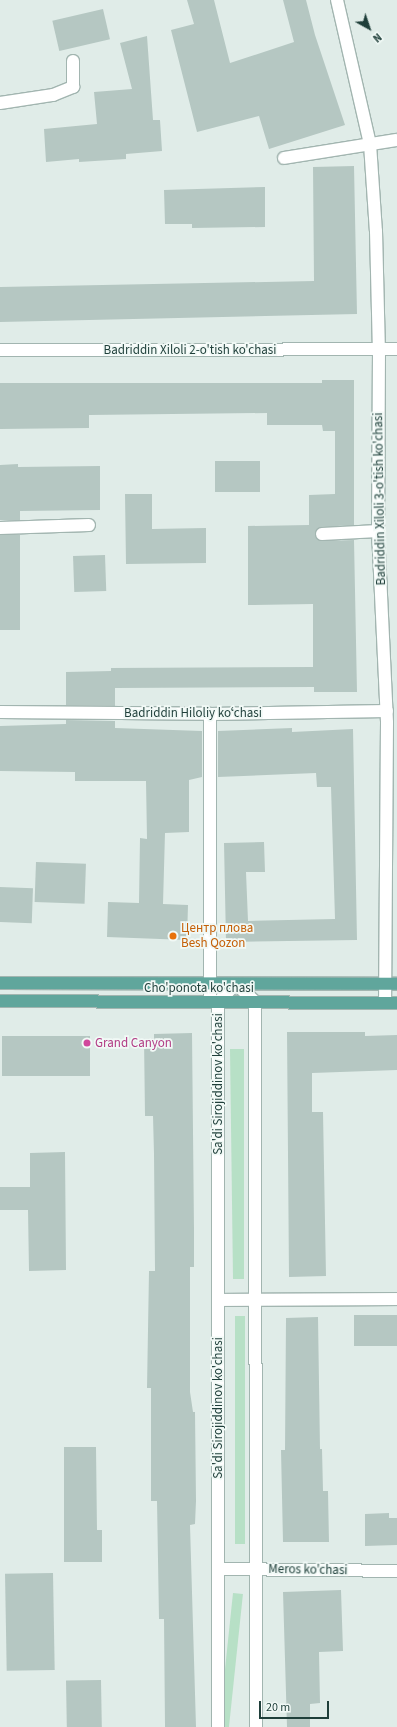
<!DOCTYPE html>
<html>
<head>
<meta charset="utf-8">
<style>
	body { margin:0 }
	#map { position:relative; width:397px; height:1727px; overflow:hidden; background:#e0ece8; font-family:"Source Sans 3",sans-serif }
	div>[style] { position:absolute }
	.green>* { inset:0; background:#b7e0c6; transform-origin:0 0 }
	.building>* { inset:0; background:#b5c7c2; transform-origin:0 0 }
	.roads { filter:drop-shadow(1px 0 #a2b5b0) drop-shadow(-1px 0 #a2b5b0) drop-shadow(0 1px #a2b5b0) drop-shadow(0 -1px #a2b5b0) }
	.minor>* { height:12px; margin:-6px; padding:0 6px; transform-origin:6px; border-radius:6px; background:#fff }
	.major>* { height:12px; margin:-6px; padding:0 6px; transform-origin:6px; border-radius:6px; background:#60a69c }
	.dots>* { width:11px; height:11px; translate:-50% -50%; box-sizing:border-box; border:2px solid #f1f9f6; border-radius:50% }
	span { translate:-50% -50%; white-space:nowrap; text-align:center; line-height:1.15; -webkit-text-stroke:3.5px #f1f9f6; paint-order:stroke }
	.street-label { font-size:13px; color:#1f3f3a }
	.food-label { font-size:13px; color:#c56008 }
	.left { translate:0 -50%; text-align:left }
	.hotel-label { font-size:13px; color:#b23c85 }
	.north { position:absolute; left:349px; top:8px; width:40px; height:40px; -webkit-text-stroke:3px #f1f9f6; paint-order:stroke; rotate:140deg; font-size:11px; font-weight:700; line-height:16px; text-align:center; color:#1f3f3a }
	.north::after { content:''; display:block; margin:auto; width:14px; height:18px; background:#1f3f3a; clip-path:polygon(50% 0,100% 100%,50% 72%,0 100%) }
	.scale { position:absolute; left:259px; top:1701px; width:70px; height:18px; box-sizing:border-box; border:2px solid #1f3f3a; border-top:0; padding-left:5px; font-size:12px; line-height:14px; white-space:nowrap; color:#1f3f3a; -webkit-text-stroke:3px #f1f9f6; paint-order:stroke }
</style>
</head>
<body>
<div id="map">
	<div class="green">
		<div style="clip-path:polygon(230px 1049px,244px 1049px,244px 1279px,233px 1279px)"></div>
		<div style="left:235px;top:1316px;width:10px;height:228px"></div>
		<div style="left:233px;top:1593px;width:10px;height:134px;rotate:6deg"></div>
	</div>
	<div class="building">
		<div style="clip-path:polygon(187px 0,214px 0,230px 63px,294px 42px,283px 0,306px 0,315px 35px,345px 125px,269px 149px,259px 116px,197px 132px,171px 30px,194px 24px)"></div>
		<div style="left:103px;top:9px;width:31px;height:52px;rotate:77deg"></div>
		<div style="clip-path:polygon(147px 36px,153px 120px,160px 120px,162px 151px,126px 154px,126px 159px,79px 162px,79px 159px,46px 162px,44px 129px,97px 124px,94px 92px,132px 89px,120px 43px)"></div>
		<div style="clip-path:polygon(354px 166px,357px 314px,0 322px,0 287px,314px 281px,313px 167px)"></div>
		<div style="clip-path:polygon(265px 187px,265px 227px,192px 228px,192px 224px,165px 224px,164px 190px)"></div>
		<div style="clip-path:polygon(322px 380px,354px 380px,354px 525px,321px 527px,315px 534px,316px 538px,322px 541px,354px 540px,357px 692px,314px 692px,314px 687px,115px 688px,115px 706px,66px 705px,66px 672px,111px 671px,111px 668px,313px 667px,313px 604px,248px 605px,248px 526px,309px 525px,309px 495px,335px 494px,335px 431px,323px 431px,322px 425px,267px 425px,267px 413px,89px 415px,89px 428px,0 429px,0 383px,322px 383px)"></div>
		<div style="left:215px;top:461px;width:45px;height:31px"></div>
		<div style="clip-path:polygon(18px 464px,18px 467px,100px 466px,100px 510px,20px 511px,20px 520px,0 520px,0 465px)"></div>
		<div style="clip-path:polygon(125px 494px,152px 494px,152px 529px,206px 528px,206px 563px,126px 564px)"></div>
		<div style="left:0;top:535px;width:20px;height:95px"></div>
		<div style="left:105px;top:555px;width:36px;height:32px;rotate:88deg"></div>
		<div style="clip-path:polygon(66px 720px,115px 721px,115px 728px,202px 731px,202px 777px,189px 780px,189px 832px,165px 833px,163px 904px,188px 905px,187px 940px,107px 937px,108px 902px,139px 903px,140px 838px,147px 839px,146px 781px,75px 781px,75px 772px,0 771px,0 726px,66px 724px)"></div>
		<div style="clip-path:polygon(292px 728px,292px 732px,353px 729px,357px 940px,226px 942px,224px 843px,264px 842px,265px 872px,246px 872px,248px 921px,335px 919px,331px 787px,317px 787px,316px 773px,218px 777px,218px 731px)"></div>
		<div style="left:36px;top:862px;width:50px;height:40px;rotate:2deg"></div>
		<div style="left:0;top:887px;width:33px;height:35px;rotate:2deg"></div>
		<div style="clip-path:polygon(287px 1032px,365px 1032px,365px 1036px,397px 1035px,397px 1070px,312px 1073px,312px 1112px,323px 1112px,326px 1276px,289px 1277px)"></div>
		<div style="clip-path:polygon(192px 1033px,194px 1230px,194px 1267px,190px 1267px,190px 1392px,193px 1412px,195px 1412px,196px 1501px,195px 1524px,190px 1525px,196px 1727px,165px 1727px,164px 1619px,159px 1619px,157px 1501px,151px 1501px,151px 1388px,147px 1388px,149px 1271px,155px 1271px,154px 1154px,153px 1116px,145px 1116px,144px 1038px,154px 1038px,154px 1034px)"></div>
		<div style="left:90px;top:1036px;width:40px;height:88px;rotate:90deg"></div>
		<div style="clip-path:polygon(65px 1152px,66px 1270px,29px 1271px,28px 1210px,0 1210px,0 1187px,30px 1187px,30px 1153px)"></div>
		<div style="left:354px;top:1315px;width:43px;height:31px"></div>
		<div style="clip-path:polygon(318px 1317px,320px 1449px,322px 1449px,323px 1491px,328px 1491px,329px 1542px,283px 1542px,281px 1450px,285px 1450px,286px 1318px)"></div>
		<div style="clip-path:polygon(64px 1447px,96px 1447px,97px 1530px,102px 1530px,102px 1562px,64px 1562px)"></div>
		<div style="clip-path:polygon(389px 1513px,389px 1518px,397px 1518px,397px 1545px,365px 1546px,365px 1514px)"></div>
		<div style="left:53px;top:1573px;width:97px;height:48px;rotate:89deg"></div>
		<div style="clip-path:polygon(341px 1590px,343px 1651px,319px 1652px,320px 1703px,310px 1704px,310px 1727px,287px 1727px,283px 1592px)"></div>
		<div style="left:101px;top:1680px;width:47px;height:35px;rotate:89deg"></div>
	</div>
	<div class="roads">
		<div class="minor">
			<div style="left:337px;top:0;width:148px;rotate:77.1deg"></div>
			<div style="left:370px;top:144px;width:87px;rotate:86.1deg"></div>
			<div style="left:376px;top:231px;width:119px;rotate:88.6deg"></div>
			<div style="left:379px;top:350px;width:181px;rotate:90.3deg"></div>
			<div style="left:378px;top:531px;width:192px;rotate:87.3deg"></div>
			<div style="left:387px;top:723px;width:280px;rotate:90.4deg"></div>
			<div style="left:0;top:103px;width:54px;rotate:-8.6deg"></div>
			<div style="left:53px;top:95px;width:22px;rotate:-22deg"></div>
			<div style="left:73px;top:87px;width:26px;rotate:-90deg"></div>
			<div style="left:284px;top:158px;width:114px;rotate:-9.1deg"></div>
			<div style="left:0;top:350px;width:397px;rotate:-0.1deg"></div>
			<div style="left:0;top:528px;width:89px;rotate:-1.9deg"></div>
			<div style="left:322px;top:534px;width:56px;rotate:-3.1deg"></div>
			<div style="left:0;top:712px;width:210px;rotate:0.5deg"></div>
			<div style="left:210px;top:714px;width:177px;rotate:-1deg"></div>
			<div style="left:210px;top:714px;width:288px;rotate:90deg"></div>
			<div style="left:218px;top:1300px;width:179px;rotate:-0.3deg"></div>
			<div style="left:218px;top:1569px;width:179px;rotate:0.6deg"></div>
			<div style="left:218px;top:1727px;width:725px;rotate:-90deg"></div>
			<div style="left:218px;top:1002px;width:25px;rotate:-45deg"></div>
			<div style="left:236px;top:984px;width:26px;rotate:43deg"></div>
			<div style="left:255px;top:1002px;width:725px;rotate:89.92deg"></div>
		</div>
		<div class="major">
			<div style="left:0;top:983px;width:397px;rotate:0.1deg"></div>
			<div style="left:0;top:1001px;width:397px;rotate:0.3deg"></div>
		</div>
	</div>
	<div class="dots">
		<div style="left:173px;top:936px;background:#e8710a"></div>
		<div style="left:87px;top:1043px;background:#d1479c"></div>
	</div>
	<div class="street-label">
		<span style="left:190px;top:350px">Badriddin Xiloli 2-o'tish ko'chasi</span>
		<span style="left:380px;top:499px;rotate:-91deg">Badriddin Xiloli 3-o'tish ko'chasi</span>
		<span style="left:193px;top:713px">Badriddin Hiloliy koʻchasi</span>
		<span style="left:199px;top:988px">Cho'ponota ko'chasi</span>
		<span style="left:218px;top:1084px;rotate:-90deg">Sa'di Sirojiddinov ko'chasi</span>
		<span style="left:218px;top:1408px;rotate:-90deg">Sa'di Sirojiddinov ko'chasi</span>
		<span style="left:308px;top:1570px;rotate:1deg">Meros ko'chasi</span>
	</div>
	<div class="food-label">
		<span class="left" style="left:181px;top:936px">Центр плова<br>Besh Qozon</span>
	</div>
	<div class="hotel-label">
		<span class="left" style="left:95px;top:1043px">Grand Canyon</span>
	</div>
	<div class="north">N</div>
	<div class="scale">20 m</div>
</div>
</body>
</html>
